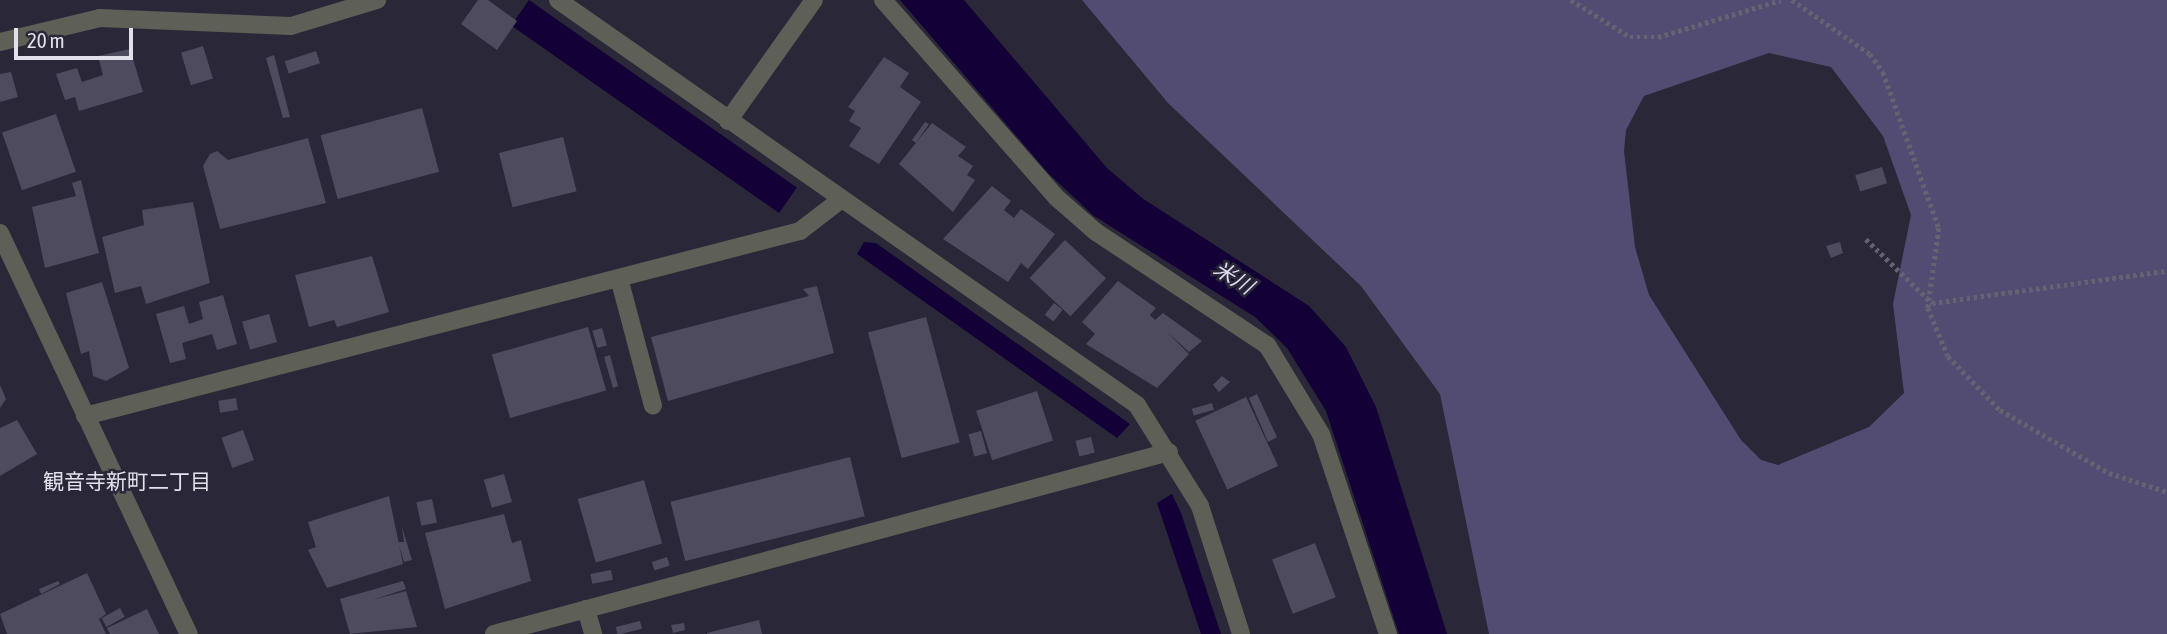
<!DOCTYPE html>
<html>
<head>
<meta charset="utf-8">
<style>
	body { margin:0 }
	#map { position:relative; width:2167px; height:634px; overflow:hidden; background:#2a2738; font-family:"Asap Condensed","Noto Sans JP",sans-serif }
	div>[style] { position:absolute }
	.green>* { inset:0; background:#524c72 }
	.water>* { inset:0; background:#130036; transform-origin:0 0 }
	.building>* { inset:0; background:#4e4b5f; transform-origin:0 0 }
	.path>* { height:4.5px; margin-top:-2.25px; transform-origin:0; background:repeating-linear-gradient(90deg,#656372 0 3.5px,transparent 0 7px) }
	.minor>* { height:18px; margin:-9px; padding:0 9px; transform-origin:9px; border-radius:9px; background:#5e5f56 }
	span { translate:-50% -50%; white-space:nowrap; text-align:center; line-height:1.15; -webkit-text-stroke:5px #2a2738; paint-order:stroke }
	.water-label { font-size:21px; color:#dfddf0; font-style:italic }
	.neighbourhood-label { font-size:21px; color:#e1e0eb }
	.scale { position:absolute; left:14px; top:28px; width:119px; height:32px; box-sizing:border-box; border:4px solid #e1e0eb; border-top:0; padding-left:9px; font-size:21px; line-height:24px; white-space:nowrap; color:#e1e0eb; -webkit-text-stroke:5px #2a2738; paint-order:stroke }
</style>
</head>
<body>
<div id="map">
	<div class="green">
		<div style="clip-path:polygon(evenodd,1082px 0,2167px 0,2167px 634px,1489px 634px,1440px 394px,1361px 286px,1168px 103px,1082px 0,1769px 53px,1831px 67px,1883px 136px,1911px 215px,1893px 304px,1904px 393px,1869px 427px,1778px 465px,1761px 460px,1741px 440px,1649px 295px,1635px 247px,1624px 151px,1626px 130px,1644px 96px,1769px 53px)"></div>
	</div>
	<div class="water">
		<div style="left:529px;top:0;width:327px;height:31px;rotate:35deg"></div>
		<div style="clip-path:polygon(900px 0,964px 0,1107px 168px,1142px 198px,1309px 306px,1346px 347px,1376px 407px,1447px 634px,1399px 634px,1326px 411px,1287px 348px,1255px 317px,1094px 216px,1048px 173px)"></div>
		<div style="clip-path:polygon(864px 242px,876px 243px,1130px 424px,1117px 438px,857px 254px)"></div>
		<div style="clip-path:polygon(1172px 494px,1181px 513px,1221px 634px,1201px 634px,1157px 503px)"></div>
	</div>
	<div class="building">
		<div style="clip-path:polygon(478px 0,488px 0,517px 21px,497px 50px,461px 24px)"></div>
		<div style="left:203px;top:46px;width:34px;height:23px;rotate:73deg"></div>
		<div style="clip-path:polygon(130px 49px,143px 92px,79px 111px,75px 97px,65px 100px,56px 74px,77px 68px,82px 82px,103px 75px,98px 56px)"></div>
		<div style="left:316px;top:51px;width:13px;height:33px;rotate:72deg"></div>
		<div style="clip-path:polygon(274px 55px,290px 117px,283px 118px,266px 58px)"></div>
		<div style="clip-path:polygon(884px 57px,909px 73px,900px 87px,921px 102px,879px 164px,849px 146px,861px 128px,849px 121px,855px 111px,848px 107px)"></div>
		<div style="clip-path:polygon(11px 72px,18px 97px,0 102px,0 74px)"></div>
		<div style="left:422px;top:108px;width:66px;height:105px;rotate:75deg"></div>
		<div style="left:56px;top:114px;width:61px;height:57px;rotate:71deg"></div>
		<div style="clip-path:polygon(925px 122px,929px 124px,916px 143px,912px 140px)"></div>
		<div style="clip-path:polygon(932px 123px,966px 147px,958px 156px,973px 166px,967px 175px,975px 180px,953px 212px,899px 164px)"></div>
		<div style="left:563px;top:137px;width:56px;height:66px;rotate:76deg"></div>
		<div style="clip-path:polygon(308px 138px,326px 203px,220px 229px,203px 166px,210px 154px,217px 151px,228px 160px)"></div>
		<div style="left:1882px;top:167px;width:17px;height:28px;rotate:73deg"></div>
		<div style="clip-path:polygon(81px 180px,99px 253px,45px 268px,32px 207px,76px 196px,72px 183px)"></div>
		<div style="clip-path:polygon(992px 186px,1011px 201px,1004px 210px,1014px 218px,1021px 209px,1055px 234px,1028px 269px,1021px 263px,1008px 282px,943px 239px)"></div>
		<div style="clip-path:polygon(193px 202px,210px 283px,146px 304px,141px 286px,115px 293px,102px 237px,144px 225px,142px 210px)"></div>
		<div style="left:1065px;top:240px;width:56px;height:52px;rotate:43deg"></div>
		<div style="clip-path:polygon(1840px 242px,1843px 253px,1831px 258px,1826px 246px)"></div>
		<div style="clip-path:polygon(372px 256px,389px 312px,337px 327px,334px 320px,309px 327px,295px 275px)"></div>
		<div style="clip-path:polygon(1118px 281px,1156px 308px,1150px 315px,1155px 320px,1163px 313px,1202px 341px,1189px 352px,1165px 330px,1189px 354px,1157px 388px,1086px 344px,1095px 334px,1082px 322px)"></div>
		<div style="clip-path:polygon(102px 282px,129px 368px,106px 381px,93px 376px,89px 351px,81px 354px,66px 293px)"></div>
		<div style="clip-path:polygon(817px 286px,834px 353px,668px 401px,651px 337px,809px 296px,803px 289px)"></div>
		<div style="clip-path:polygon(223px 295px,237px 344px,217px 350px,212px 334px,182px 343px,186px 359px,170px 363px,156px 314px,184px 306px,189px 324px,203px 319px,199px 302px)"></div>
		<div style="left:1054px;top:303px;width:11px;height:15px;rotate:38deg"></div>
		<div style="left:269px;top:314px;width:29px;height:28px;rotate:74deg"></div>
		<div style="left:926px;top:317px;width:130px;height:60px;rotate:75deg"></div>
		<div style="left:588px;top:327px;width:66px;height:100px;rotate:74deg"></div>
		<div style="left:602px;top:328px;width:18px;height:10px;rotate:74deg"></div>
		<div style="clip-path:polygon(610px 355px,618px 386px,613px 388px,604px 357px)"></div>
		<div style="clip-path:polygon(1222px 376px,1230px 382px,1219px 392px,1213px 385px)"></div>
		<div style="clip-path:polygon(0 385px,6px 399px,0 408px)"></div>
		<div style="left:1037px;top:391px;width:52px;height:64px;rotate:72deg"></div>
		<div style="clip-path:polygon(1257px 394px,1277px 437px,1268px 442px,1249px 398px)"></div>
		<div style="left:1246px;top:397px;width:76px;height:56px;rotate:65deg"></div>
		<div style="left:236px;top:398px;width:12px;height:18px;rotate:81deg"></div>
		<div style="left:1212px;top:403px;width:7px;height:21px;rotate:74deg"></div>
		<div style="clip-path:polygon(17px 420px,37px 454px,0 476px,0 428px)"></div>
		<div style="left:243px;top:430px;width:32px;height:23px;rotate:70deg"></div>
		<div style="left:981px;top:431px;width:23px;height:13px;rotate:75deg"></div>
		<div style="left:1091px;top:437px;width:16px;height:16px;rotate:76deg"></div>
		<div style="left:850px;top:457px;width:61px;height:185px;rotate:76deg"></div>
		<div style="left:504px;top:474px;width:29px;height:21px;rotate:74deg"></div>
		<div style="left:644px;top:480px;width:66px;height:69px;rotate:74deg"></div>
		<div style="clip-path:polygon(389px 496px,403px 564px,327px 588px,308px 550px,316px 547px,308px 522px)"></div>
		<div style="left:432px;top:499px;width:24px;height:16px;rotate:78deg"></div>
		<div style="clip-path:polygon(504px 514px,512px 543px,521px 540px,531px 581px,445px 609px,425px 533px)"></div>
		<div style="clip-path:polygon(402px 527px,412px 560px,404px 562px,398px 542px,404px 542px)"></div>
		<div style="left:1315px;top:543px;width:58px;height:46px;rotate:69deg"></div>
		<div style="left:667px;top:557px;width:9px;height:16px;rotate:72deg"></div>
		<div style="left:611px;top:570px;width:10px;height:21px;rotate:79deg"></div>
		<div style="clip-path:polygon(87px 573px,106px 614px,99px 619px,106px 634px,7px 634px,0 614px)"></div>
		<div style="clip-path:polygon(58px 581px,60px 584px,41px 594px,39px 589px)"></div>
		<div style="clip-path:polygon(403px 581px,406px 589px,372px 600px,406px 591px,417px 627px,350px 634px,340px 599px)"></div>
		<div style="left:120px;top:608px;width:10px;height:21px;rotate:61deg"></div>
		<div style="clip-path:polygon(147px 609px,159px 634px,110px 634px,107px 628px)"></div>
		<div style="clip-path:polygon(759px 620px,762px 634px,707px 634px,707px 633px)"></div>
		<div style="left:640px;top:621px;width:8px;height:25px;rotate:76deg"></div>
		<div style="clip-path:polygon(684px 623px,685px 630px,673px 633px,671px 625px)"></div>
	</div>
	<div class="path">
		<div style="left:1571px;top:0;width:70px;rotate:32.1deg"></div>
		<div style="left:1630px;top:37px;width:28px"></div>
		<div style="left:1658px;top:37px;width:128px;rotate:-16.7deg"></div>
		<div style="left:1792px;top:0;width:95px;rotate:34.7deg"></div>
		<div style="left:1870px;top:54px;width:22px;rotate:54deg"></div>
		<div style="left:1883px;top:72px;width:166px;rotate:70.3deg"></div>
		<div style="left:1939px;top:228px;width:81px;rotate:97.8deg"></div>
		<div style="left:1928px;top:308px;width:52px;rotate:67.4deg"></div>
		<div style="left:1948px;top:356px;width:75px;rotate:46.1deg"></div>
		<div style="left:2000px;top:410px;width:126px;rotate:30deg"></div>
		<div style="left:2109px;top:473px;width:61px;rotate:18.1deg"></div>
		<div style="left:1866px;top:239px;width:92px;rotate:44.1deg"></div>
		<div style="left:1932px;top:303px;width:237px;rotate:-7.8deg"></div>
	</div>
	<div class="minor">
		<div style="left:558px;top:0;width:707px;rotate:34.97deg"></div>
		<div style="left:1137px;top:405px;width:119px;rotate:58deg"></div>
		<div style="left:1200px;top:506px;width:134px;rotate:72.2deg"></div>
		<div style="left:883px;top:0;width:264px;rotate:48.7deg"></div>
		<div style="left:1057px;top:198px;width:52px;rotate:41.1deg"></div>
		<div style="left:1096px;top:232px;width:205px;rotate:33.5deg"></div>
		<div style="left:1267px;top:345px;width:104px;rotate:58.8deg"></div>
		<div style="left:1321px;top:434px;width:211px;rotate:71.5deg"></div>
		<div style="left:0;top:42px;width:103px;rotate:-13.5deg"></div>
		<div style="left:100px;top:18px;width:191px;rotate:2.4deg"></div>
		<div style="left:291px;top:26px;width:90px;rotate:-16.8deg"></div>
		<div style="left:728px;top:121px;width:148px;rotate:-54.6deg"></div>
		<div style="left:0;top:233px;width:443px;rotate:64.8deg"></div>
		<div style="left:619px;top:278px;width:132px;rotate:75.1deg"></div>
		<div style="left:85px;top:416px;width:739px;rotate:-14.51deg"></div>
		<div style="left:800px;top:231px;width:49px;rotate:-37.6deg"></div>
		<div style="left:586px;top:609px;width:26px;rotate:74deg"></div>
		<div style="left:494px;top:634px;width:699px;rotate:-15.09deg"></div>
	</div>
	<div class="water-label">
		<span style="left:1234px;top:277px;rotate:32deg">米川</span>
	</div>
	<div class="neighbourhood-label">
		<span style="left:127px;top:481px">観音寺新町二丁目</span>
	</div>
	<div class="scale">20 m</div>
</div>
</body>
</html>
